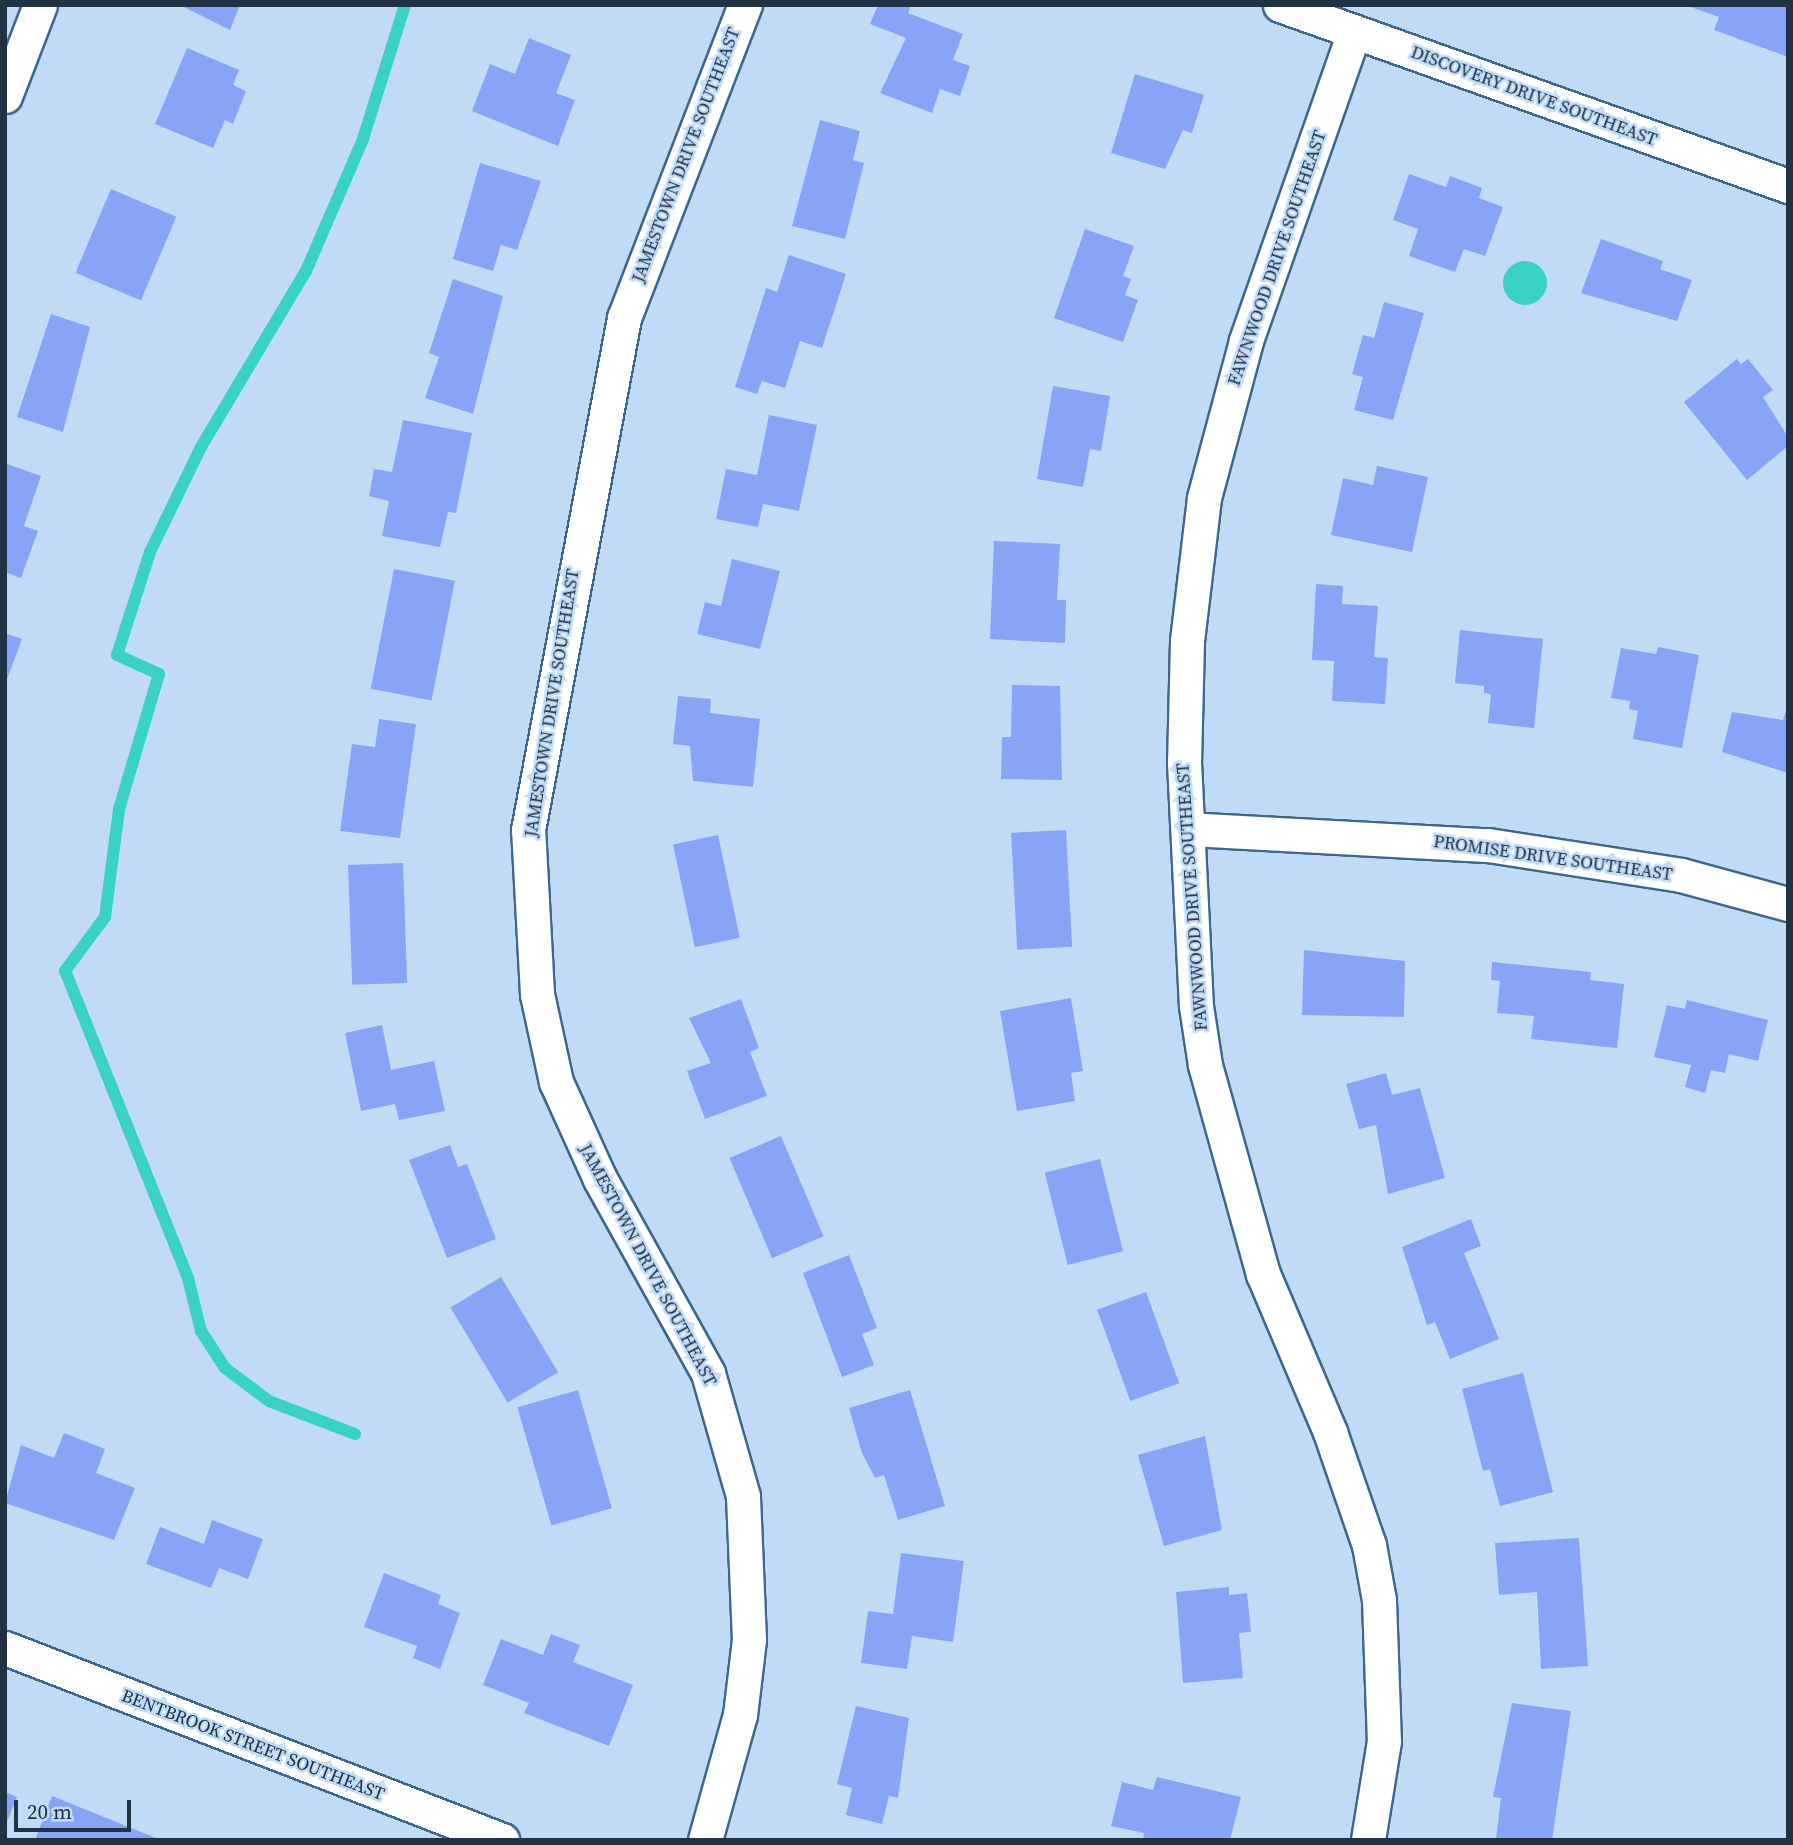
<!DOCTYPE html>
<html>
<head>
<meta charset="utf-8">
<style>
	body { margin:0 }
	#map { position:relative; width:1793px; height:1845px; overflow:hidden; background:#c1dbf7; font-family:"Source Serif 4",serif }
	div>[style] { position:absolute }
	.water>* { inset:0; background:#39d1c8 }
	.round { border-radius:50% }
	.stream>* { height:12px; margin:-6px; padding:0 6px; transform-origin:6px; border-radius:6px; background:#39d1c8 }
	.building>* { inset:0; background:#88a4f6; transform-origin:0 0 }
	.roads { filter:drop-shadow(2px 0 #3e678f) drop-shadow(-2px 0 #3e678f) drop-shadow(0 2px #3e678f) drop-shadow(0 -2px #3e678f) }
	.minor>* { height:33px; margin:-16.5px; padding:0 16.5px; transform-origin:16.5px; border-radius:16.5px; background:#fff }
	span { translate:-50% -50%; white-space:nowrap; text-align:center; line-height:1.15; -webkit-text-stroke:5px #c1dbf7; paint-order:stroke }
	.street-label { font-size:18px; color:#203243 }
	.frame { position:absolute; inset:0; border:7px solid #203243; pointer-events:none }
	.scale { position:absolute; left:14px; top:1800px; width:117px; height:32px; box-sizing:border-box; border:4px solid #203243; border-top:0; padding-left:9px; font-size:21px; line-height:24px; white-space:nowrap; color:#203243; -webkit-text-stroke:5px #c1dbf7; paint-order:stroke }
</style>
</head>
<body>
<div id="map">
	<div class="water">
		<div class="round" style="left:1503px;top:261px;width:44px;height:44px"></div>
	</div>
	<div class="stream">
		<div style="left:355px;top:1434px;width:92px;rotate:-159deg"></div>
		<div style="left:269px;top:1401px;width:55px;rotate:-143.1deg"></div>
		<div style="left:225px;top:1368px;width:44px;rotate:-123deg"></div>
		<div style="left:201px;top:1331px;width:55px;rotate:-103.8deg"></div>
		<div style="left:188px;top:1278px;width:331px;rotate:-111.8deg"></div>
		<div style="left:65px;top:971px;width:67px;rotate:-53.5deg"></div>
		<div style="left:105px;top:917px;width:109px;rotate:-82.6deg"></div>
		<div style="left:119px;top:809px;width:141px;rotate:-73.5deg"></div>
		<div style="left:159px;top:674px;width:46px;rotate:-155.7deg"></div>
		<div style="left:117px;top:655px;width:108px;rotate:-72.2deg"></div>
		<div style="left:150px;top:552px;width:117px;rotate:-64.1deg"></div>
		<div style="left:201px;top:447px;width:205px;rotate:-59.2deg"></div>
		<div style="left:306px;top:271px;width:144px;rotate:-66.6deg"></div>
		<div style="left:363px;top:139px;width:140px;rotate:-72.6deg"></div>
	</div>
	<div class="building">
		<div style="clip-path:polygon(180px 5px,240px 5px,230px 30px)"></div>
		<div style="clip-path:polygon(878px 5px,911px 5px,908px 13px,963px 34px,953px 60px,970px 66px,960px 96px,940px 89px,932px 113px,880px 93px,906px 38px,870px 24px)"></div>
		<div style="clip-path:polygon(1788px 5px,1788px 57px,1714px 30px,1719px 17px,1688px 6px)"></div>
		<div style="clip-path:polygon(529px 38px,571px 55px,556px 93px,575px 100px,558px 146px,472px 111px,490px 64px,515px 74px)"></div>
		<div style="clip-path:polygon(187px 48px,239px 70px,233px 85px,246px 91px,233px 124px,225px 120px,213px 148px,155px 124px)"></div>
		<div style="clip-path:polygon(1135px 74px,1204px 95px,1192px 133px,1183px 130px,1165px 169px,1111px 153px)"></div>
		<div style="clip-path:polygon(820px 120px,860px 131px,853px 160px,864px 163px,845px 239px,792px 226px)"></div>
		<div style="clip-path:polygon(480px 163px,541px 181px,517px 250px,501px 245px,493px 271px,453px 259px)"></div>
		<div style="clip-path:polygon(1409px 174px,1446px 187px,1450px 176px,1482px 188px,1479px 198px,1503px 207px,1485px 256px,1464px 249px,1455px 272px,1409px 256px,1418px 229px,1393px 220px)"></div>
		<div style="left:111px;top:189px;width:71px;height:91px;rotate:23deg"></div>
		<div style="clip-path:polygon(1085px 229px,1134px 246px,1123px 276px,1131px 279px,1125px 295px,1138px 300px,1123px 342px,1054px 318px)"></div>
		<div style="clip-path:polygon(1601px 239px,1663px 261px,1660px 269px,1692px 280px,1677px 321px,1581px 293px)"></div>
		<div style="clip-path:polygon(789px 255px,846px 274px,822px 348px,800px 341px,785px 388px,762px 381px,757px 394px,735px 387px,766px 288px,777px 292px)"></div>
		<div style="clip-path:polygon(453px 279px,503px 296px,473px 414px,425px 398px,439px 357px,429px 353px)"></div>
		<div style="clip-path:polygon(1384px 302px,1424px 313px,1393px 420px,1354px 410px,1363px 377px,1352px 374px,1363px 335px,1374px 338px)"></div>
		<div style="clip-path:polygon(51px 314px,90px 327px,63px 432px,17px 417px)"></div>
		<div style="clip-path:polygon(1737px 359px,1741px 364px,1748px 359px,1773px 390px,1763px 397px,1788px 437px,1788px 446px,1747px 480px,1684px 402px)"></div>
		<div style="clip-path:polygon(1053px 386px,1110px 396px,1101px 451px,1090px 449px,1083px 487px,1037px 479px)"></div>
		<div style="clip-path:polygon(769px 415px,817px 425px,799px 511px,763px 504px,758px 527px,716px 519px,726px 469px,757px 475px)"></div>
		<div style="clip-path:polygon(403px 420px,472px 433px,456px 513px,448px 512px,440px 547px,382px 536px,389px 501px,369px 496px,374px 469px,392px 472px)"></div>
		<div style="clip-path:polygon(7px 464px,41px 476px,24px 526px,38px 531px,21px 578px,5px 572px)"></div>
		<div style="clip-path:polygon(1377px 466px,1428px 477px,1412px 552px,1331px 535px,1343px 478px,1373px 485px)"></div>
		<div style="clip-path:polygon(994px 541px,1060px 544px,1057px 600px,1066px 600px,1065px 643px,990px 639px)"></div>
		<div style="clip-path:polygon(732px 559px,780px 571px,760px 649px,697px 634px,705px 602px,721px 606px)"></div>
		<div style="left:394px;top:569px;width:62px;height:122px;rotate:11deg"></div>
		<div style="clip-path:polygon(1316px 584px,1343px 586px,1342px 604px,1378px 606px,1374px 657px,1388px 658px,1385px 704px,1332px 701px,1334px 661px,1312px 660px)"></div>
		<div style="clip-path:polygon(1460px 630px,1543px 639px,1534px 728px,1488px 723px,1491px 694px,1484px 693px,1484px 686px,1455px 683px)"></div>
		<div style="clip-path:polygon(5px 633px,22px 639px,6px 682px,5px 682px)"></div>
		<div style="clip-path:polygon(1658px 647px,1699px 655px,1682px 748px,1633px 739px,1638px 711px,1629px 709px,1630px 701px,1611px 698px,1621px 648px,1656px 654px)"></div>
		<div style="clip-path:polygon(1012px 685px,1060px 686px,1062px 780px,1001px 779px,1002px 737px,1011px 737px)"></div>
		<div style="clip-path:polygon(678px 696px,711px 699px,710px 713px,760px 719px,753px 787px,693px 781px,690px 746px,673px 744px)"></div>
		<div style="clip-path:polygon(1788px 704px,1788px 773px,1722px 752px,1732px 712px,1783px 720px)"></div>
		<div style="clip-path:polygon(379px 719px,416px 724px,400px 838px,340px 831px,352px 744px,375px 747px)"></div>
		<div style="left:1066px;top:830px;width:117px;height:55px;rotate:87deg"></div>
		<div style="left:718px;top:835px;width:105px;height:46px;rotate:78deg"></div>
		<div style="left:403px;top:863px;width:120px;height:55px;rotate:88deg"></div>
		<div style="clip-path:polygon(1304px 950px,1405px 961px,1404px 1017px,1302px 1015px)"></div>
		<div style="clip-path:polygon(1492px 962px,1591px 972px,1590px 980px,1624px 984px,1617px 1048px,1531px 1039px,1534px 1016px,1497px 1013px,1500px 981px,1491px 980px)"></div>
		<div style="clip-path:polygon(1071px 998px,1083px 1071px,1071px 1073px,1075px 1101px,1017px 1111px,1000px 1011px)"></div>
		<div style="clip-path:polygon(741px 999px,759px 1048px,750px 1052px,767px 1096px,705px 1119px,687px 1071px,711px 1063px,689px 1018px)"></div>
		<div style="clip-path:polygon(1687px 1000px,1768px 1020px,1758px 1061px,1729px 1054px,1725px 1073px,1711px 1070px,1705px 1093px,1685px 1087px,1691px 1065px,1654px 1057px,1667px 1005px,1685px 1009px)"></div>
		<div style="clip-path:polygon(382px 1025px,391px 1070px,434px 1061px,445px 1111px,399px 1120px,395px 1104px,361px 1111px,345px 1033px)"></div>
		<div style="clip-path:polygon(1386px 1073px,1392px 1095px,1420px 1088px,1445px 1178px,1388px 1194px,1376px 1125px,1359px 1129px,1346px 1084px)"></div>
		<div style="left:781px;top:1136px;width:109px;height:56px;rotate:67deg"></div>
		<div style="clip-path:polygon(450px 1145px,458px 1167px,467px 1164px,496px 1239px,447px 1258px,409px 1160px)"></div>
		<div style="left:1100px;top:1159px;width:95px;height:57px;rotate:76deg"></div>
		<div style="clip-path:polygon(1471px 1219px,1481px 1246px,1464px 1253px,1499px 1339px,1450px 1359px,1435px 1322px,1427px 1325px,1402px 1247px)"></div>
		<div style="clip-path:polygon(849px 1255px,877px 1328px,862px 1334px,874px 1365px,842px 1377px,803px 1273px)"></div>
		<div style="left:501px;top:1277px;width:111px;height:59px;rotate:59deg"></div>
		<div style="left:1146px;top:1292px;width:97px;height:52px;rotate:70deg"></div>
		<div style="clip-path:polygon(1523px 1373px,1553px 1492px,1500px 1506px,1490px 1469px,1483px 1471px,1462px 1389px)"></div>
		<div style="left:578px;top:1390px;width:123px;height:63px;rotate:74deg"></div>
		<div style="clip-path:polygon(910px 1390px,945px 1506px,898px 1520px,884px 1475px,875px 1478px,862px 1453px,849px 1408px)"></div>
		<div style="clip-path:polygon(64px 1433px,105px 1449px,96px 1473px,135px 1488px,114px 1540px,5px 1503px,21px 1445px,54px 1458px)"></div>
		<div style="clip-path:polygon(1205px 1436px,1222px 1530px,1164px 1546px,1138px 1455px)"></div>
		<div style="clip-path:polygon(212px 1520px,263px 1539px,248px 1579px,219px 1568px,211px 1588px,146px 1564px,160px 1527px,204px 1544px)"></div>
		<div style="clip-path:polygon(1579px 1538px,1588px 1666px,1541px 1669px,1537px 1592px,1499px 1595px,1495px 1543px)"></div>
		<div style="clip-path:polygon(901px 1553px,964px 1561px,953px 1642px,912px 1636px,907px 1669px,861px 1663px,868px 1611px,893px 1614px)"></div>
		<div style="clip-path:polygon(384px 1573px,441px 1595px,438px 1604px,460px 1613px,440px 1669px,413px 1658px,417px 1646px,364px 1627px)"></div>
		<div style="clip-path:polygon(1229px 1587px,1229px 1595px,1247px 1593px,1251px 1632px,1239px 1633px,1243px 1678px,1183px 1683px,1176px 1592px)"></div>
		<div style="clip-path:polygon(551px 1634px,580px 1645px,573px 1662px,633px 1685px,609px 1746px,524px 1713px,529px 1703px,483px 1685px,501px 1639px,543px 1655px)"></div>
		<div style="clip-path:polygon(1512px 1703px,1571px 1711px,1552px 1840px,1496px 1839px,1501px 1798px,1493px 1797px)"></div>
		<div style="clip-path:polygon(856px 1706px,909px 1718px,898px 1798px,889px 1796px,882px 1824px,846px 1815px,852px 1788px,837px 1784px)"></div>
		<div style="clip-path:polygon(1157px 1777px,1241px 1797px,1230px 1840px,1143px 1840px,1144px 1833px,1111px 1826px,1122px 1782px,1153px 1790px)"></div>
		<div style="clip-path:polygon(5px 1792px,17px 1797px,5px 1827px)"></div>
		<div style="clip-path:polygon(52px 1796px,161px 1840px,35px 1840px)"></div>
	</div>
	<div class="roads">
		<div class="minor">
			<div style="left:1280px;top:5px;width:539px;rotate:19.61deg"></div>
			<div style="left:1354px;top:32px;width:327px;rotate:109.3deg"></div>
			<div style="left:1246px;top:341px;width:163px;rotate:105deg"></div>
			<div style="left:1204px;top:498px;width:144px;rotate:96.8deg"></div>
			<div style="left:1187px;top:641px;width:121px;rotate:91.4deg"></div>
			<div style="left:1184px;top:762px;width:244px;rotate:87.2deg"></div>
			<div style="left:1196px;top:1006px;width:60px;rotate:81.3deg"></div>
			<div style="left:1205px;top:1065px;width:217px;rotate:74.5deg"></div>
			<div style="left:1263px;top:1274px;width:172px;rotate:67deg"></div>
			<div style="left:1330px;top:1432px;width:120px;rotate:71deg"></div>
			<div style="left:1369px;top:1545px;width:56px;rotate:79.7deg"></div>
			<div style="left:1379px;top:1600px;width:141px;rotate:88deg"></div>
			<div style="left:1384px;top:1741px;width:100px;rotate:99.2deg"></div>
			<div style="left:5px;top:96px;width:97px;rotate:-69deg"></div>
			<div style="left:1188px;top:829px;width:300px;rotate:3.1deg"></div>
			<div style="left:1488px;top:845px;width:195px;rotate:8.8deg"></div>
			<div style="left:1681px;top:875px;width:111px;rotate:15.2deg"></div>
			<div style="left:5px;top:1648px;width:533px;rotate:21.12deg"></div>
			<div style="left:705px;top:1840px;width:130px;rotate:-74.4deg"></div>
			<div style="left:740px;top:1715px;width:76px;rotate:-83.2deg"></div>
			<div style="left:749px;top:1640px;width:144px;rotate:-92.4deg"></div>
			<div style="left:743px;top:1496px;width:128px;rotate:-105.9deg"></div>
			<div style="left:708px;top:1373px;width:222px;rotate:-119.1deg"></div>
			<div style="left:600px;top:1179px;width:107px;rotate:-114.4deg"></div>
			<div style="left:556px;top:1082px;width:90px;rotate:-102.2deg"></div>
			<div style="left:537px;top:994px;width:164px;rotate:-93.1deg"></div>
			<div style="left:528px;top:830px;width:521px;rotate:-79.38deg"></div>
			<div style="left:624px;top:318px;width:336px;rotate:-68.9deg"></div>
		</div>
	</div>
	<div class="street-label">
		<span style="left:1534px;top:96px;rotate:20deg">DISCOVERY DRIVE SOUTHEAST</span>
		<span style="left:686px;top:155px;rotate:-69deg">JAMESTOWN DRIVE SOUTHEAST</span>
		<span style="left:1277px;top:258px;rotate:-71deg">FAWNWOOD DRIVE SOUTHEAST</span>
		<span style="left:552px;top:703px;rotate:-81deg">JAMESTOWN DRIVE SOUTHEAST</span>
		<span style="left:1553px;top:858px;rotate:8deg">PROMISE DRIVE SOUTHEAST</span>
		<span style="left:1192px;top:897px;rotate:-94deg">FAWNWOOD DRIVE SOUTHEAST</span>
		<span style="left:648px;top:1265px;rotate:62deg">JAMESTOWN DRIVE SOUTHEAST</span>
		<span style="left:253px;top:1745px;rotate:21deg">BENTBROOK STREET SOUTHEAST</span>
	</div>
	<div class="frame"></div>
	<div class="scale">20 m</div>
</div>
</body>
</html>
